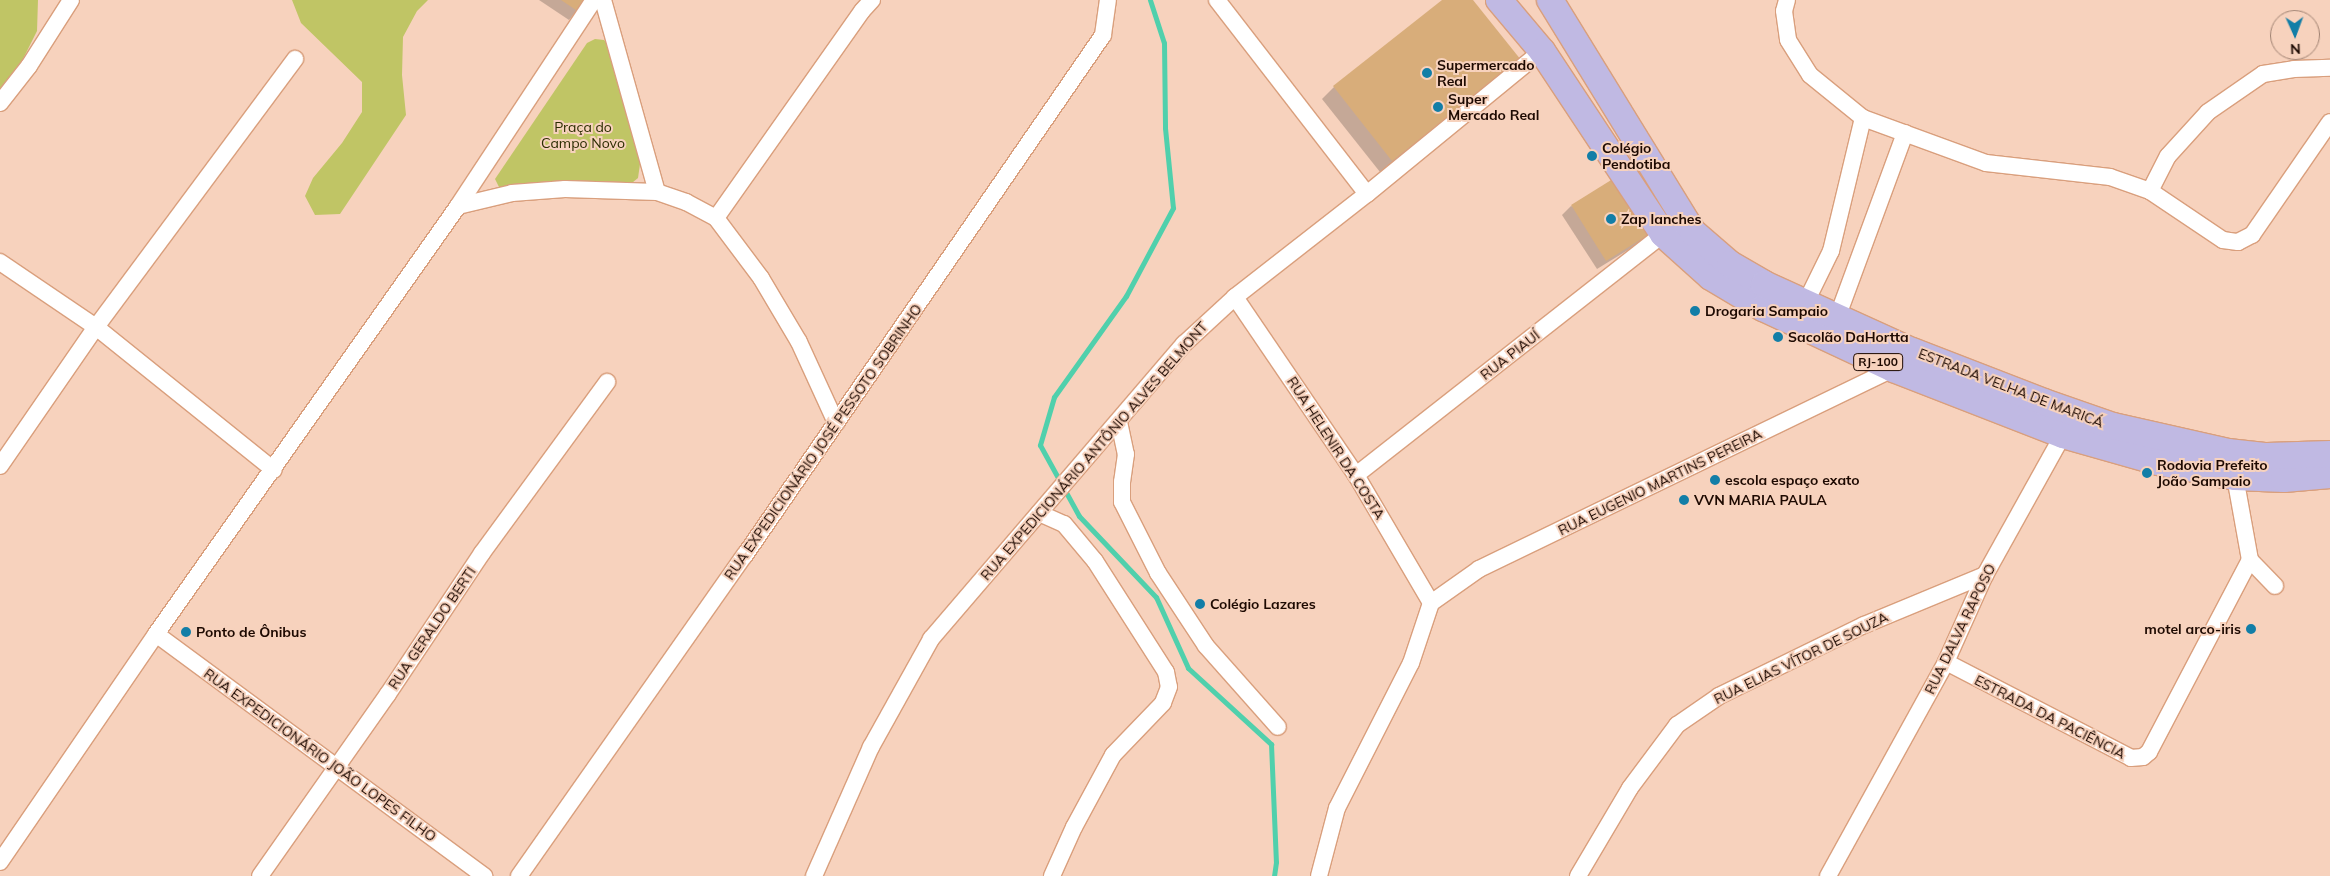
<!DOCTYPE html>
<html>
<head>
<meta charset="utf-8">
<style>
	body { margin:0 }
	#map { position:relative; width:2330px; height:876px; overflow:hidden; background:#f7d2bd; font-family:Mulish,sans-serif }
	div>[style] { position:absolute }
	.green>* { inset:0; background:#c0c565 }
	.shadow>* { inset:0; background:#0003 }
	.stream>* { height:5px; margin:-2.5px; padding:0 2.5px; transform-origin:2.5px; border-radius:2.5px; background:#50d0ac }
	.building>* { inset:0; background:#d8ad7a; transform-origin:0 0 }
	.roads { filter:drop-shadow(1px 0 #d99f7d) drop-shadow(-1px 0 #d99f7d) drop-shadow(0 1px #d99f7d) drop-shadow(0 -1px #d99f7d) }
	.street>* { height:16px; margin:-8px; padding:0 8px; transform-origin:8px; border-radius:8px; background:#fff }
	.primary>* { height:26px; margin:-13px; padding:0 13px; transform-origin:13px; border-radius:13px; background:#c0b9e3 }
	.dots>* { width:14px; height:14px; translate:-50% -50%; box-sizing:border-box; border:2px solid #f7d2bd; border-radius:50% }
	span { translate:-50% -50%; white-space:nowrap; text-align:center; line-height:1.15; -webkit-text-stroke:4px #f7d2bd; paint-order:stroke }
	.shield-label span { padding:1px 4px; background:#f7d2bd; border:1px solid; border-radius:4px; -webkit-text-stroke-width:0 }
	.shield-label { font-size:12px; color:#1d0901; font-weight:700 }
	.poi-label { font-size:14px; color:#1d0901; font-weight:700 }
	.left { translate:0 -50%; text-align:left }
	.right { translate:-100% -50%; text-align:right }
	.park-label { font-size:14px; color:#2c2d01 }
	.street-label { font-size:14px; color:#1d0901 }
	.north { position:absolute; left:2270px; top:10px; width:50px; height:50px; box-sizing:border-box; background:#f7d2bd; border:1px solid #a08272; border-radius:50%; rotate:178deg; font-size:14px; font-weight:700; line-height:20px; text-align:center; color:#1d0901 }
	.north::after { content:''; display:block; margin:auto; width:18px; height:22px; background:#127ea7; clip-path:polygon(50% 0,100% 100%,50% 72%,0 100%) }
</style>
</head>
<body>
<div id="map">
	<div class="green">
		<div style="clip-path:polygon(0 0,38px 0,37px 31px,20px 65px,0 92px)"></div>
		<div style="clip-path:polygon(292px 0,428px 0,417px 11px,403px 37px,402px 75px,406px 115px,340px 214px,315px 215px,305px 196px,313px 178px,342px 143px,362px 112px,362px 82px,301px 23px)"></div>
		<div style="clip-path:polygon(595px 39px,604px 40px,610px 46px,640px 164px,638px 178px,627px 187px,500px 189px,495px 179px,587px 43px)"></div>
	</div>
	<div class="shadow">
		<div style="clip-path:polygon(539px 0,586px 0,569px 20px)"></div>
		<div style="clip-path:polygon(1444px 0,1472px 0,1507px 71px,1380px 172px,1322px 99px,1334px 87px)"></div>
		<div style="clip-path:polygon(1571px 206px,1650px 233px,1641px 242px,1597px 269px,1562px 215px)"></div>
	</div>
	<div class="stream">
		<div style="left:1150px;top:0;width:45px;rotate:72deg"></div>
		<div style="left:1164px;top:43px;width:85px;rotate:89.3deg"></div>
		<div style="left:1165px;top:128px;width:80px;rotate:84.3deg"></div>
		<div style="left:1173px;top:208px;width:100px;rotate:118.1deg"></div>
		<div style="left:1126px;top:296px;width:124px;rotate:125.5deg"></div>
		<div style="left:1054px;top:397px;width:50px;rotate:106.3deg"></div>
		<div style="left:1040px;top:445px;width:81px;rotate:61.2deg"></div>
		<div style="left:1079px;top:516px;width:112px;rotate:46.5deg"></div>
		<div style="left:1156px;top:597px;width:78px;rotate:65.7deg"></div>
		<div style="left:1188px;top:668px;width:113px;rotate:42.5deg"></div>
		<div style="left:1271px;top:744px;width:118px;rotate:87.6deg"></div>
		<div style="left:1276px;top:862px;width:14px;rotate:98deg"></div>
	</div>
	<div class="building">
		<div style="clip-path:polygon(561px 0,588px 0,579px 12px)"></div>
		<div style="clip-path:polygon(1442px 0,1473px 0,1521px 60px,1392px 161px,1333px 86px)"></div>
		<div style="left:1616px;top:177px;width:66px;height:53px;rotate:58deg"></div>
	</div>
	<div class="roads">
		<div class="street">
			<div style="left:603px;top:0;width:199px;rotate:74.3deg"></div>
			<div style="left:657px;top:192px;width:31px;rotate:19deg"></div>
			<div style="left:686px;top:202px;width:34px;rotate:28deg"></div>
			<div style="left:716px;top:218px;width:75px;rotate:53.1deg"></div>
			<div style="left:761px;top:278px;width:74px;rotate:59.3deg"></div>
			<div style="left:799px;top:342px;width:89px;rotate:65.4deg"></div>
			<div style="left:1217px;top:0;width:245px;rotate:52.3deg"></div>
			<div style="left:1787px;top:0;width:11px;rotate:105deg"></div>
			<div style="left:1784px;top:11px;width:29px;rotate:82deg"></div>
			<div style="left:1788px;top:40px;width:41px;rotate:57.8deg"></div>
			<div style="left:1810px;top:75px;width:68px;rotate:39.1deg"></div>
			<div style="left:1863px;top:118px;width:131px;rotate:20.1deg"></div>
			<div style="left:1986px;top:163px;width:125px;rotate:6.4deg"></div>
			<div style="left:2110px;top:177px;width:42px;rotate:19.3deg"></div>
			<div style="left:2150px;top:191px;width:88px;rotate:33.9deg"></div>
			<div style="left:2223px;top:240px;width:15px;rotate:8deg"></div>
			<div style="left:2238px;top:242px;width:16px;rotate:-27deg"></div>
			<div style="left:2252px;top:235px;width:137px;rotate:-55.4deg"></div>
			<div style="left:0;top:103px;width:47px;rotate:-51.9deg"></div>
			<div style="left:29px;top:66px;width:78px;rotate:-57.5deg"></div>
			<div style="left:2150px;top:191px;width:39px;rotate:-63deg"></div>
			<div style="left:2168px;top:156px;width:59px;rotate:-47.7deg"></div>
			<div style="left:2208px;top:112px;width:67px;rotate:-34.6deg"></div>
			<div style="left:2263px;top:74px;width:31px;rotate:-9deg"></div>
			<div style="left:2294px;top:69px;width:36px;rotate:-2deg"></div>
			<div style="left:458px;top:206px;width:56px;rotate:-13.5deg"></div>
			<div style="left:512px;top:193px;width:53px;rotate:-4.3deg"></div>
			<div style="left:565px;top:189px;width:92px;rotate:1.9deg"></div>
			<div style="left:716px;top:218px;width:253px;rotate:-54.8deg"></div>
			<div style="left:862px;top:11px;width:15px;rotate:-48deg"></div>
			<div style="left:0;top:262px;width:116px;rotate:34.1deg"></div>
			<div style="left:96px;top:327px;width:228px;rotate:38.8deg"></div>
			<div style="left:1235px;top:297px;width:215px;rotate:55.8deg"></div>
			<div style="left:1356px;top:475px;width:148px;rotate:59.6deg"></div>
			<div style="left:1805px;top:304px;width:59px;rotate:-63.9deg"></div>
			<div style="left:1831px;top:251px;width:137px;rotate:-76.5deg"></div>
			<div style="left:1837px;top:318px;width:197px;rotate:-69.8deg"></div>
			<div style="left:1119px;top:422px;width:33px;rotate:78deg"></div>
			<div style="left:1126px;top:454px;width:28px;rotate:98deg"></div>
			<div style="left:1122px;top:482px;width:20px;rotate:90deg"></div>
			<div style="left:1122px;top:502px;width:80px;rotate:63.1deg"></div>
			<div style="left:1158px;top:573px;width:87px;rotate:56.7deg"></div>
			<div style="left:1206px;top:646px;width:108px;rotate:48.4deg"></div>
			<div style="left:0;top:466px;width:169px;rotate:-55.4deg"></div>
			<div style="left:96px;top:327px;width:334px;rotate:-53.4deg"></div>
			<div style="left:1356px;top:475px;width:390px;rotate:-38.1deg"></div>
			<div style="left:1039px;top:513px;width:27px;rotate:24deg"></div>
			<div style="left:1064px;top:524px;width:48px;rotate:50deg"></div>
			<div style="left:1095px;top:561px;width:132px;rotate:57.4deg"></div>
			<div style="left:1166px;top:672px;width:15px;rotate:79deg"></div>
			<div style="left:1169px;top:687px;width:17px;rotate:111deg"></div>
			<div style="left:1163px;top:703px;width:72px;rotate:133.9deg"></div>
			<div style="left:1113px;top:755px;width:82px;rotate:118.4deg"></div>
			<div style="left:1074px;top:827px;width:54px;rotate:114.2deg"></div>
			<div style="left:2250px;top:560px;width:36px;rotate:46deg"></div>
			<div style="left:1431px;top:603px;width:59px;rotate:-35.3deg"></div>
			<div style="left:1479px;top:569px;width:460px;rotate:-25.8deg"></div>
			<div style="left:156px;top:634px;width:408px;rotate:36.4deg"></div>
			<div style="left:1946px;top:662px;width:208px;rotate:27.4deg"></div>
			<div style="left:2131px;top:758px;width:12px;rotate:-5deg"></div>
			<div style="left:2143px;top:757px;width:8px;rotate:-40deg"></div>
			<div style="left:2149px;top:752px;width:217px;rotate:-62.3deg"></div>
			<div style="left:2250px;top:560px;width:84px;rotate:-100.2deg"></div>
			<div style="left:0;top:862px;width:276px;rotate:-55.6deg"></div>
			<div style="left:156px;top:634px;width:524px;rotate:-54.79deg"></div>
			<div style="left:458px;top:206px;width:247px;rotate:-56.6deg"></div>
			<div style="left:260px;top:876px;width:223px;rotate:-54.9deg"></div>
			<div style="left:388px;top:694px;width:169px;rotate:-56.3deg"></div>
			<div style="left:482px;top:553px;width:212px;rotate:-53.8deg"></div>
			<div style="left:519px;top:876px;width:393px;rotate:-54.9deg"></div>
			<div style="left:745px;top:555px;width:631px;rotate:-55.45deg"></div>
			<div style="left:1103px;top:35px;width:35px;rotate:-82deg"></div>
			<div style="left:814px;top:876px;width:141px;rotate:-66.2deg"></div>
			<div style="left:871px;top:747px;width:124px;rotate:-60.9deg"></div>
			<div style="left:931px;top:639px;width:389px;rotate:-49.4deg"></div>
			<div style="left:1184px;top:344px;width:69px;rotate:-42.7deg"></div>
			<div style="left:1235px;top:297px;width:167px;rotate:-38deg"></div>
			<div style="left:1367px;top:194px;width:226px;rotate:-39.3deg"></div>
			<div style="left:1319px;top:876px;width:70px;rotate:-75.2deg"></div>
			<div style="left:1337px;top:808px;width:163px;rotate:-63deg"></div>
			<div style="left:1411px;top:663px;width:63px;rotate:-71.6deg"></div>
			<div style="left:1578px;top:876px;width:102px;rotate:-59.4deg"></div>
			<div style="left:1630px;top:788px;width:79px;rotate:-53.3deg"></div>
			<div style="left:1677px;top:725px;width:51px;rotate:-34.6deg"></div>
			<div style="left:1719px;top:696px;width:161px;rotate:-26.1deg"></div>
			<div style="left:1864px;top:625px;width:131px;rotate:-22.5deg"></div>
			<div style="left:1828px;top:876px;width:244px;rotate:-61.1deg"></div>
			<div style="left:1946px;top:662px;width:95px;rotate:-65.9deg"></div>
			<div style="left:1985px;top:575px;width:160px;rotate:-60.9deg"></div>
		</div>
		<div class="primary">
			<div style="left:1499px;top:0;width:67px;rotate:49.9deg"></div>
			<div style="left:1542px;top:51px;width:219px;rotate:56.5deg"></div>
			<div style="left:1663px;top:234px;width:64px;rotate:41.9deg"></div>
			<div style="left:1711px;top:277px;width:61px;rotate:30.8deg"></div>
			<div style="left:1763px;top:308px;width:144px;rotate:25.1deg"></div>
			<div style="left:1893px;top:369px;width:182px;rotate:21.2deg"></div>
			<div style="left:2063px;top:435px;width:99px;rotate:15.9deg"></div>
			<div style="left:2158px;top:462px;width:78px;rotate:11deg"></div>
			<div style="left:2235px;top:477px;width:49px;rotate:2.3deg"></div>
			<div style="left:2284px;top:479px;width:46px;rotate:-5deg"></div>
			<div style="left:1550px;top:0;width:273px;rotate:58.4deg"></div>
			<div style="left:1693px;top:232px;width:49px;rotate:40.9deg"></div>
			<div style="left:1730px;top:264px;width:39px;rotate:30deg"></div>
			<div style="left:1764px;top:284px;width:162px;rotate:24.4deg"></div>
			<div style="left:1912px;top:351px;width:142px;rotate:21.1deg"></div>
			<div style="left:2044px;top:402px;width:73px;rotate:19.2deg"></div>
			<div style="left:2113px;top:426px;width:118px;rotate:12.7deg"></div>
			<div style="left:2228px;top:452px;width:39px;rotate:6deg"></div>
			<div style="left:2267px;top:456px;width:63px;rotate:-1.8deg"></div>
		</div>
	</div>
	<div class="dots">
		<div style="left:1427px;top:73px;background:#127ea7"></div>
		<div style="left:1438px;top:107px;background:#127ea7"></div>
		<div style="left:1592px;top:156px;background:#127ea7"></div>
		<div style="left:1611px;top:219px;background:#127ea7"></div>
		<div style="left:1695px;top:311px;background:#127ea7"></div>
		<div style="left:1778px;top:337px;background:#127ea7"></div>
		<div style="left:2147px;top:473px;background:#127ea7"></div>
		<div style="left:1715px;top:480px;background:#127ea7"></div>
		<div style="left:1684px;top:500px;background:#127ea7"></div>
		<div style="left:1200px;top:604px;background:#127ea7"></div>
		<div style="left:2251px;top:629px;background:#127ea7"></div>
		<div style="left:186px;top:632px;background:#127ea7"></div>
	</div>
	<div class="shield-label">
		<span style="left:1878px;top:362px">RJ-100</span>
	</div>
	<div class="poi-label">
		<span class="left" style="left:1437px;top:73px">Supermercado<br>Real</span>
		<span class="left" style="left:1448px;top:107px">Super<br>Mercado Real</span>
		<span class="left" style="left:1602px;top:156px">Colégio<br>Pendotiba</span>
		<span class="left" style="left:1621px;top:219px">Zap lanches</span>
		<span class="left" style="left:1705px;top:311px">Drogaria Sampaio</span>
		<span class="left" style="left:1788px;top:337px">Sacolão DaHortta</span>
		<span class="left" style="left:2157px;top:473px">Rodovia Prefeito<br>João Sampaio</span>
		<span class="left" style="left:1725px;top:480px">escola espaço exato</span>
		<span class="left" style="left:1694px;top:500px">VVN MARIA PAULA</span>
		<span class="left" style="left:1210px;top:604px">Colégio Lazares</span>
		<span class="right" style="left:2241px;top:629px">motel arco-iris</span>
		<span class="left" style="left:196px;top:632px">Ponto de Ônibus</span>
	</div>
	<div class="park-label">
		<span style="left:583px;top:135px">Praça do<br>Campo Novo</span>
	</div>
	<div class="street-label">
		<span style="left:1510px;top:355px;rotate:-38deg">RUA PIAUÍ</span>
		<span style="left:2011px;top:388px;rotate:21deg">ESTRADA VELHA DE MARICÁ</span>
		<span style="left:823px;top:442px;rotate:-55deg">RUA EXPEDICIONÁRIO JOSÉ PESSOTO SOBRINHO</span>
		<span style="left:1336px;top:448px;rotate:57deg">RUA HELENIR DA COSTA</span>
		<span style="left:1094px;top:451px;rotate:-49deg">RUA EXPEDICIONÁRIO ANTÔNIO ALVES BELMONT</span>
		<span style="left:1660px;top:482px;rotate:-26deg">RUA EUGENIO MARTINS PEREIRA</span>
		<span style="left:432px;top:628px;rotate:-56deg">RUA GERALDO BERTI</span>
		<span style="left:1960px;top:629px;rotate:-64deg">RUA DALVA RAPOSO</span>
		<span style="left:1801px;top:658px;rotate:-26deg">RUA ELIAS VÍTOR DE SOUZA</span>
		<span style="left:2050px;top:717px;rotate:27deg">ESTRADA DA PACIÊNCIA</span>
		<span style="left:320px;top:755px;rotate:36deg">RUA EXPEDICIONÁRIO JOÃO LOPES FILHO</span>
	</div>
	<div class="north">N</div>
</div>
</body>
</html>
